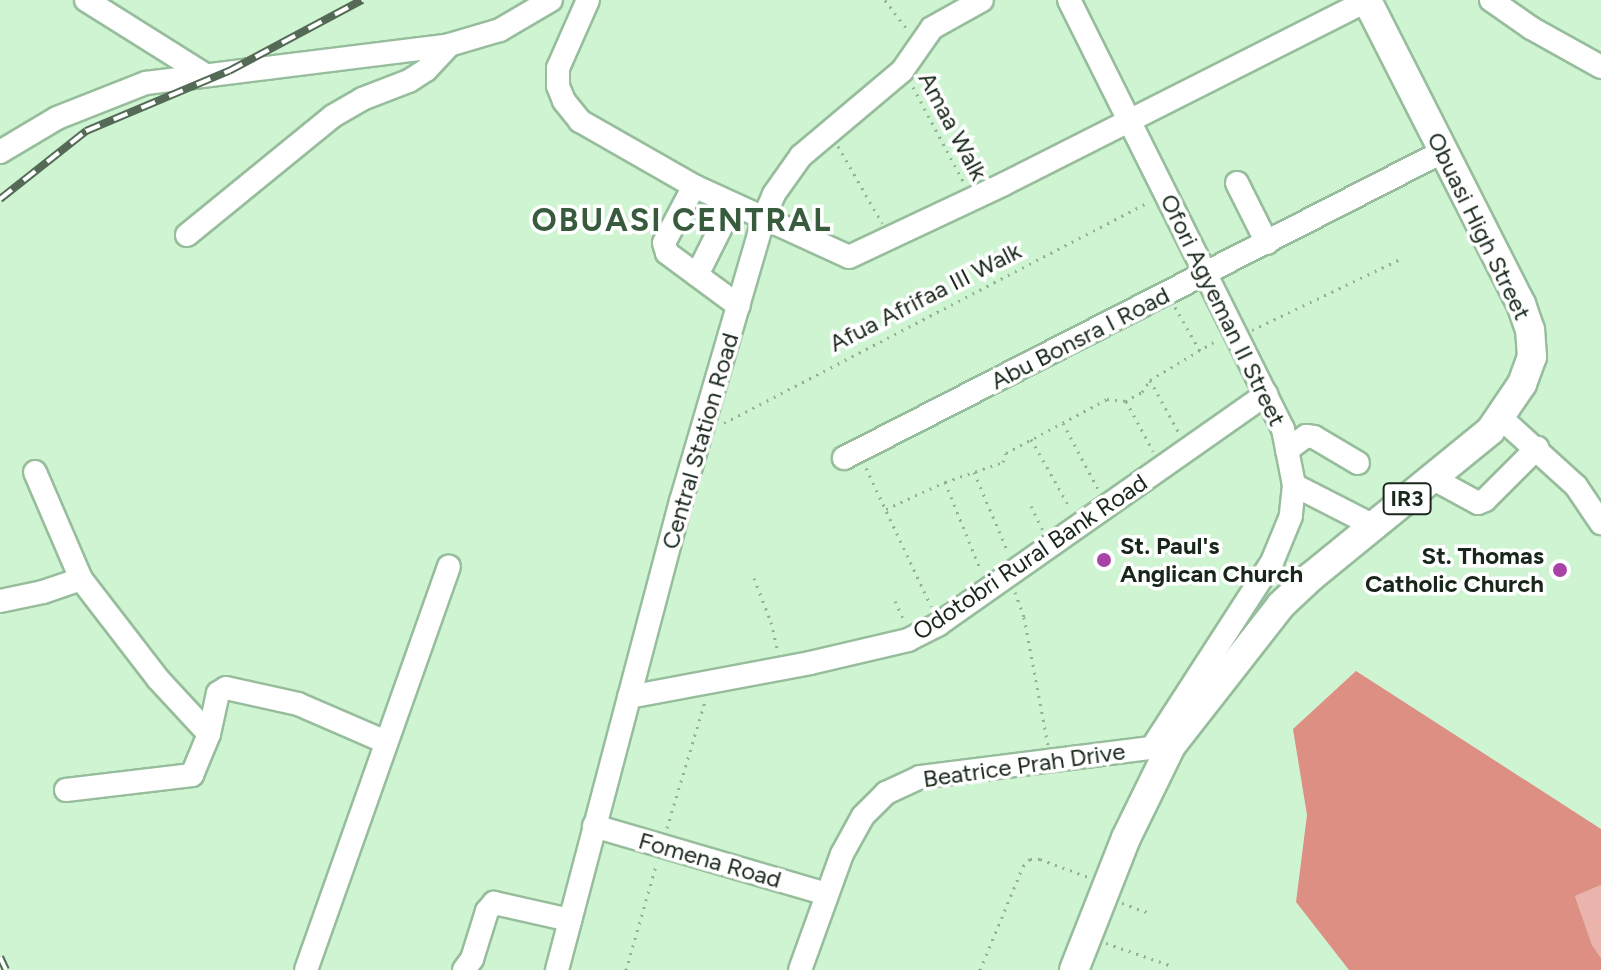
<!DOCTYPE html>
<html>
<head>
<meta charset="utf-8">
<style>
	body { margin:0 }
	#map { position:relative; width:1601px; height:970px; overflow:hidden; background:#cef4d2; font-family:Figtree,sans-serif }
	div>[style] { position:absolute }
	.green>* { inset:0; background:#eab4ac }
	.forest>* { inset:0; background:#dd8f84 }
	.path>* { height:3px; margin-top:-1.5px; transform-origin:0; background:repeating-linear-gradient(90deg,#92b196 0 2px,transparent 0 8px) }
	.roads { filter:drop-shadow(2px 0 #97bd9c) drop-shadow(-2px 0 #97bd9c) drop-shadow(0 2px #97bd9c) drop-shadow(0 -2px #97bd9c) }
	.minor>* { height:22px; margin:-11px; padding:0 11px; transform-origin:11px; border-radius:11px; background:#fff }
	.major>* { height:28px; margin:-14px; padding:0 14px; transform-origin:14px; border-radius:14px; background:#fff }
	.rail>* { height:8px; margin-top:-4px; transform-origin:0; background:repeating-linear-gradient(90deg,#fff 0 15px,#546a56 0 30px); box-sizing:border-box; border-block:2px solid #546a56 }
	.dots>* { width:22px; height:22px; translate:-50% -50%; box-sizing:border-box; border:4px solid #fff; border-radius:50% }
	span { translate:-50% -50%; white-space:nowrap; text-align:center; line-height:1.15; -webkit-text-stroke:7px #fff; paint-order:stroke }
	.shield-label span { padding:2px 6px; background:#fff; border:2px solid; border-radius:6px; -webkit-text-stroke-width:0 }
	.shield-label { font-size:22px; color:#18271a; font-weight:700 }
	.street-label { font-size:24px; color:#18271a }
	.poi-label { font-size:24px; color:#18271a; font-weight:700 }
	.left { translate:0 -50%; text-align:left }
	.right { translate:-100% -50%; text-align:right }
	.district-label { font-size:32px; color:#385a3d; font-weight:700; letter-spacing:2px }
</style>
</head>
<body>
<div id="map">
	<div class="green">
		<div style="clip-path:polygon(1601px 885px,1601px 958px,1592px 945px,1575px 896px)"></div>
	</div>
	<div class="forest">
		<div style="clip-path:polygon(1356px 671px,1601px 829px,1601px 885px,1575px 896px,1592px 945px,1601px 958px,1601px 970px,1349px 970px,1296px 902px,1307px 815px,1293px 729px)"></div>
	</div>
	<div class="path">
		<div style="left:885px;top:0;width:39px;rotate:53deg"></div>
		<div style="left:913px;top:87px;width:109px;rotate:62deg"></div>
		<div style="left:838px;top:146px;width:89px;rotate:60.3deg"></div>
		<div style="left:1175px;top:307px;width:51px;rotate:60.4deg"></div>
		<div style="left:1252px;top:330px;width:166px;rotate:-25.6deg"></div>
		<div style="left:1150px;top:380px;width:60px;rotate:61.3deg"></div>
		<div style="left:1126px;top:401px;width:57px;rotate:61.6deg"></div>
		<div style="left:724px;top:423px;width:480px;rotate:-27.5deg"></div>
		<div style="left:1063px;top:423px;width:75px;rotate:62.1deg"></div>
		<div style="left:1031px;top:439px;width:79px;rotate:60.5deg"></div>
		<div style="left:866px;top:468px;width:153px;rotate:64.8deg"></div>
		<div style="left:974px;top:472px;width:87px;rotate:67deg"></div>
		<div style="left:945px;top:482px;width:96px;rotate:68deg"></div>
		<div style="left:1031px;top:506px;width:28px;rotate:64deg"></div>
		<div style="left:886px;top:509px;width:65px;rotate:-24.6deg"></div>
		<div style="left:945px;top:482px;width:61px;rotate:-19deg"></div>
		<div style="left:1003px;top:462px;width:9px;rotate:-72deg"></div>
		<div style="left:1006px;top:453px;width:115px;rotate:-28.1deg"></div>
		<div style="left:1107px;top:399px;width:18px;rotate:6deg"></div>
		<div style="left:1125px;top:401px;width:19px;rotate:-28deg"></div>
		<div style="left:1142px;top:392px;width:14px;rotate:-56deg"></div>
		<div style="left:1150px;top:380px;width:78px;rotate:-30.8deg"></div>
		<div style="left:754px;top:578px;width:47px;rotate:68.9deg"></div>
		<div style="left:771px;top:622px;width:28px;rotate:77deg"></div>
		<div style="left:1015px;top:592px;width:27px;rotate:70deg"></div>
		<div style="left:1024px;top:617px;width:130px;rotate:79.4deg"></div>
		<div style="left:895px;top:601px;width:21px;rotate:65deg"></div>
		<div style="left:667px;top:828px;width:133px;rotate:-73.3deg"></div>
		<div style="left:1122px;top:903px;width:30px;rotate:20deg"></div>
		<div style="left:1106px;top:943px;width:67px;rotate:19.2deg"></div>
		<div style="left:626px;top:970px;width:112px;rotate:-74deg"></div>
		<div style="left:980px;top:970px;width:113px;rotate:-67.5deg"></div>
		<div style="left:1023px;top:866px;width:10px;rotate:-45deg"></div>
		<div style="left:1030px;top:859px;width:10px"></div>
		<div style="left:1040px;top:859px;width:51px;rotate:20.6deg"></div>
	</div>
	<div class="roads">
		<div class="minor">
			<div style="left:86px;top:0;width:139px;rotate:32.1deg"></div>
			<div style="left:588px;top:0;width:74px;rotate:113.8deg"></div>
			<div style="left:558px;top:68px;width:18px;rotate:90deg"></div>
			<div style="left:558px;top:86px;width:16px;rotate:68deg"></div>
			<div style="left:564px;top:101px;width:26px;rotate:51deg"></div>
			<div style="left:580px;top:121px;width:131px;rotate:29.7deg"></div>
			<div style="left:694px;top:186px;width:170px;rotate:24.6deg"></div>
			<div style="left:849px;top:257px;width:171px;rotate:-25.2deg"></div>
			<div style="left:1004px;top:184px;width:407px;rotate:-26.8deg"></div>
			<div style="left:1069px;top:0;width:479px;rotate:63.5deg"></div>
			<div style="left:1283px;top:429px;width:57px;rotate:78.9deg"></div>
			<div style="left:1294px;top:485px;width:31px;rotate:96deg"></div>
			<div style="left:1291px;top:516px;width:50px;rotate:112.4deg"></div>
			<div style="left:1272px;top:562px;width:219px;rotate:122.9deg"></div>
			<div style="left:1491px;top:0;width:49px;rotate:35deg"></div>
			<div style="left:1531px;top:28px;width:80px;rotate:29.1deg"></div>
			<div style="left:0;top:152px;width:66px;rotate:-30.8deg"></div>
			<div style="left:57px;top:118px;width:96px;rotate:-21.5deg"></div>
			<div style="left:146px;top:83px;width:305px;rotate:-7.1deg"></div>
			<div style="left:449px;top:45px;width:53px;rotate:-16.4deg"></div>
			<div style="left:500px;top:30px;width:59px;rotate:-30.5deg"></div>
			<div style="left:1237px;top:183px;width:67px;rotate:63.4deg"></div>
			<div style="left:694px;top:186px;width:64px;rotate:117.8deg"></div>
			<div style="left:664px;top:243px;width:10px;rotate:73deg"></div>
			<div style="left:667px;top:253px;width:89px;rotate:36.4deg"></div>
			<div style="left:187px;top:235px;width:188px;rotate:-39.2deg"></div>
			<div style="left:333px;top:116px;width:34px;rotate:-30deg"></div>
			<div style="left:362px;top:99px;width:50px;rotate:-21deg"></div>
			<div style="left:409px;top:81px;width:20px;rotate:-33deg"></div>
			<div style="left:426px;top:70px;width:34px;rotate:-47deg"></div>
			<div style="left:697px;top:275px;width:78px;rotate:-63.4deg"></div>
			<div style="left:1501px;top:418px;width:101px;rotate:42.2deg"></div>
			<div style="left:1576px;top:486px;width:45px;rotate:56deg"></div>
			<div style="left:1287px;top:450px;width:24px;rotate:-36deg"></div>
			<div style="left:1306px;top:436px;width:8px;rotate:7deg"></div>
			<div style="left:1314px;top:437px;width:51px;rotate:30.6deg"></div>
			<div style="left:844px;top:458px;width:674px;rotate:-27.1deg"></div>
			<div style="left:35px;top:472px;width:116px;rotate:66.7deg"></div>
			<div style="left:81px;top:579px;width:126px;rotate:52.4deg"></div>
			<div style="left:158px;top:679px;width:75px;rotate:47.2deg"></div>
			<div style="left:1432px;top:478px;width:52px;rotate:28.5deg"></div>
			<div style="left:1478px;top:503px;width:8px;rotate:-23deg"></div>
			<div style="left:1485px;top:500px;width:74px;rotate:-45deg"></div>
			<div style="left:1294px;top:485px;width:90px;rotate:27.1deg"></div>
			<div style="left:0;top:601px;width:44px;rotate:-11.8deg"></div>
			<div style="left:43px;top:592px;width:40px;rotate:-18.9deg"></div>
			<div style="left:629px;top:697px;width:184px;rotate:-10.6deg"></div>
			<div style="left:810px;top:663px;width:101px;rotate:-13.2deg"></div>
			<div style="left:908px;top:640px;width:35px;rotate:-27deg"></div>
			<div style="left:939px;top:624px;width:400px;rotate:-35.1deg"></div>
			<div style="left:66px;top:790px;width:127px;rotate:-6.8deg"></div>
			<div style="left:192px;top:775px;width:44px;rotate:-67.5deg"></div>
			<div style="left:209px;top:734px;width:42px;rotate:-77.6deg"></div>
			<div style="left:218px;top:693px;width:9px;rotate:-32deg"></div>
			<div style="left:226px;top:688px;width:74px;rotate:12.5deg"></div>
			<div style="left:298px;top:704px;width:96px;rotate:23.4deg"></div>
			<div style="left:594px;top:826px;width:242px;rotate:16.3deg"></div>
			<div style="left:306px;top:970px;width:428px;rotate:-70.5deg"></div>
			<div style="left:464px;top:970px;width:14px;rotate:-54deg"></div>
			<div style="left:472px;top:959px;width:50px;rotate:-72.6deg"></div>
			<div style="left:487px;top:911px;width:11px;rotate:-49deg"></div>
			<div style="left:494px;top:903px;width:78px;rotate:12.6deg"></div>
			<div style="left:557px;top:970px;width:485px;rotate:-75.2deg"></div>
			<div style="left:681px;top:501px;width:293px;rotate:-73.7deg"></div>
			<div style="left:763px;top:220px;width:28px;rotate:-67deg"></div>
			<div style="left:774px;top:194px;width:47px;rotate:-54.6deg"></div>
			<div style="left:801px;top:156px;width:132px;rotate:-40.1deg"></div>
			<div style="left:902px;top:71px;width:52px;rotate:-55.1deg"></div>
			<div style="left:932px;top:28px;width:57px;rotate:-29.2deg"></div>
			<div style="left:800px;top:970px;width:123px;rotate:-70.1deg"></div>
			<div style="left:842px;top:854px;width:43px;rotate:-61.1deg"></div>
			<div style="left:863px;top:816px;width:33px;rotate:-45deg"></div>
			<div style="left:886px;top:793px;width:38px;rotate:-25deg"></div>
			<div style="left:920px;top:777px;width:248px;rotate:-7.2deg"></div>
		</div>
		<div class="major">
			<div style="left:1074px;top:970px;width:142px;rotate:-68.5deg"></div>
			<div style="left:1126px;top:838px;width:102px;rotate:-63.9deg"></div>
			<div style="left:1171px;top:746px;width:179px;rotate:-52deg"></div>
			<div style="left:1281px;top:605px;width:42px;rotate:-43.1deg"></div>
			<div style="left:1312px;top:576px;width:230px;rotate:-39.2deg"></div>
			<div style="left:1490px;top:431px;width:57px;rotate:-55.8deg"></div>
			<div style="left:1522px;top:384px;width:29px;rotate:-70deg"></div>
			<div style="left:1532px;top:357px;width:27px;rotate:-94deg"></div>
			<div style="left:1530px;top:330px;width:28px;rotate:-109deg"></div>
			<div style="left:1521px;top:304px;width:341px;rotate:-116.9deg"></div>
		</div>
	</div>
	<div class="rail">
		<div style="left:0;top:199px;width:110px;rotate:-38.3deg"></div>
		<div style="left:86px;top:131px;width:155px;rotate:-22.8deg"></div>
		<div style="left:229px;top:71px;width:151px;rotate:-28.1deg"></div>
		<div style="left:0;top:957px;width:14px;rotate:65deg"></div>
	</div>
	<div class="dots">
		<div style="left:1104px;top:560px;background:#a943a8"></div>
		<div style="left:1560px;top:570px;background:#a943a8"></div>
	</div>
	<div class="shield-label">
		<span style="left:1407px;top:499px">IR3</span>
	</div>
	<div class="street-label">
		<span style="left:953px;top:126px;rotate:62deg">Amaa Walk</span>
		<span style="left:1479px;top:226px;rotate:64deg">Obuasi High Street</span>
		<span style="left:925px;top:297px;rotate:-27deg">Afua Afrifaa III Walk</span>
		<span style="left:1223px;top:310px;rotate:64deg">Ofori Agyeman II Street</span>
		<span style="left:1080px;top:338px;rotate:-27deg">Abu Bonsra I Road</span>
		<span style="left:700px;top:441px;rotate:-74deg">Central Station Road</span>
		<span style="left:1030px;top:557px;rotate:-34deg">Odotobri Rural Bank Road</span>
		<span style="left:1024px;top:765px;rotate:-8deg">Beatrice Prah Drive</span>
		<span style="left:710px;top:860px;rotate:16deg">Fomena Road</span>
	</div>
	<div class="poi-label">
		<span class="left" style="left:1120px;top:560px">St. Paul's<br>Anglican Church</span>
		<span class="right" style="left:1544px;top:570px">St. Thomas<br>Catholic Church</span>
	</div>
	<div class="district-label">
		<span style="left:682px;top:220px">OBUASI CENTRAL</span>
	</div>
</div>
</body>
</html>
